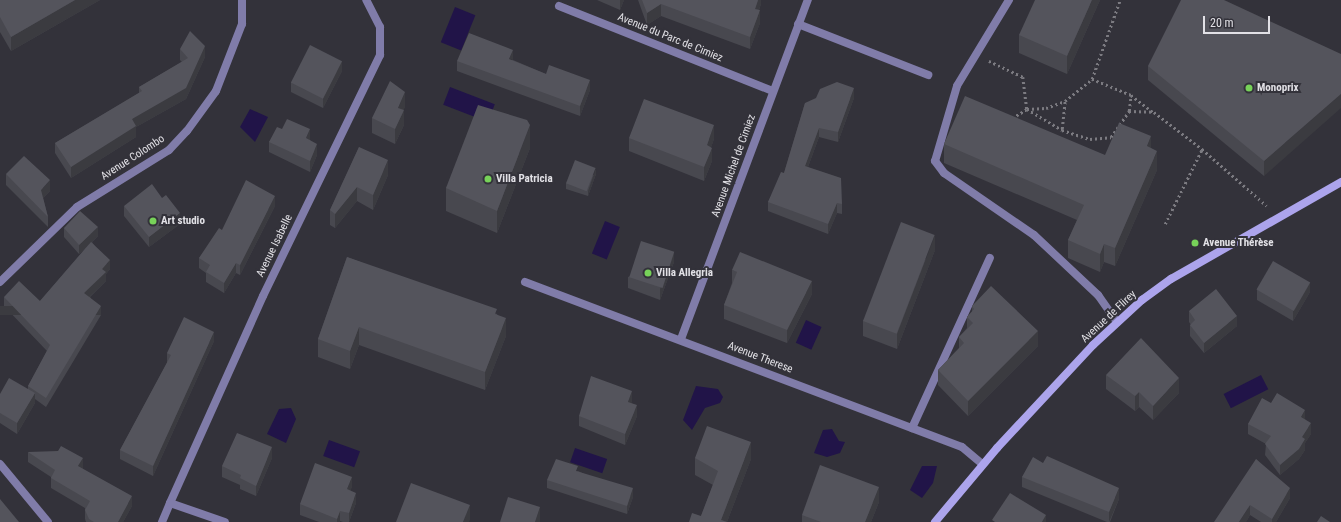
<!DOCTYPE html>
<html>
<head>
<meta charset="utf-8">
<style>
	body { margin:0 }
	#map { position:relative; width:1341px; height:522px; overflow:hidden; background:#33323a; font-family:"Roboto Condensed",sans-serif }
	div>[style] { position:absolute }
	.water>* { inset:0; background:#211448; transform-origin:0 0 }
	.path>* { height:2.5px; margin-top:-1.25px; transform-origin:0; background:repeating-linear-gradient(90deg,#7c7b81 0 2px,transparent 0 5px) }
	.service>* { height:8px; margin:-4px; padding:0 4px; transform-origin:4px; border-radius:4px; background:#807ca9 }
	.minor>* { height:8px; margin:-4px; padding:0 4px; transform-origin:4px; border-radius:4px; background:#807ca9 }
	.secondary>* { height:8px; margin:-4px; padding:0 4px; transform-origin:4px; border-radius:4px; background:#aca4ec }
	.wall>* { inset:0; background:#48484f }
	.shaded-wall>* { inset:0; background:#3b3b40; transform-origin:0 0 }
	.building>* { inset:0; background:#54545c; transform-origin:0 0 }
	.dots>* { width:11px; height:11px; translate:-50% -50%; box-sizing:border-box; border:2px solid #33323a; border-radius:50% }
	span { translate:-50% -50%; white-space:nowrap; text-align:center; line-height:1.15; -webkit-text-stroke:4px #33323a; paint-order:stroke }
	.street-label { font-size:11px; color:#e2e1e6 }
	.poi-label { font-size:11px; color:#e2e1e6; font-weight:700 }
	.left { translate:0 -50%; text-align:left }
	.scale { position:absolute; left:1203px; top:16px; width:67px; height:18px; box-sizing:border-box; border:2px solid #e2e1e6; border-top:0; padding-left:5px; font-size:12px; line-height:14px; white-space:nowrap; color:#e2e1e6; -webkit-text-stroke:3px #33323a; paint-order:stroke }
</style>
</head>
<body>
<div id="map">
	<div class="water">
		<div style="left:455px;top:7px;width:22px;height:38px;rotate:22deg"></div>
		<div style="left:450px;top:87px;width:48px;height:19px;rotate:21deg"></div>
		<div style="clip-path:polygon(250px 109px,268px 117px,255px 142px,240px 127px)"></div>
		<div style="left:605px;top:221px;width:16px;height:35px;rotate:22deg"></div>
		<div style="left:806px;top:320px;width:17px;height:25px;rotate:24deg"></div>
		<div style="left:1261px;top:375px;width:16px;height:42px;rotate:63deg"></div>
		<div style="clip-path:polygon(696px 386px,718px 389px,723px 397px,720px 403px,705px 408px,692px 430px,683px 420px)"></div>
		<div style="clip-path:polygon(291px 408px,296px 419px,286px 443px,267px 434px,279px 409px)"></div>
		<div style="clip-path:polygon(832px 429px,839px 441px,845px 442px,840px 453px,827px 457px,814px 453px,823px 430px)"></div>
		<div style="left:329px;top:440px;width:33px;height:17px;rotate:20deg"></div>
		<div style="left:575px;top:448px;width:34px;height:15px;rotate:19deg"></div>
		<div style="clip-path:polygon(922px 466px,937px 466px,933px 483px,922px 498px,910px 490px)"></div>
	</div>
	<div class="path">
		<div style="left:989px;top:61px;width:38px;rotate:25deg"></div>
		<div style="left:1023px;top:77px;width:32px;rotate:83deg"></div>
		<div style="left:1027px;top:109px;width:41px;rotate:31deg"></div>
		<div style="left:1062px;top:130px;width:29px;rotate:18deg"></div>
		<div style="left:1090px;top:139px;width:21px;rotate:-5deg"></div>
		<div style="left:1111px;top:137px;width:32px;rotate:-55deg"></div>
		<div style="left:1129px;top:111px;width:25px;rotate:2deg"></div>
		<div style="left:1154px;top:112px;width:61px;rotate:37.6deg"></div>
		<div style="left:1202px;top:149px;width:86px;rotate:41.2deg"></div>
		<div style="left:1092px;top:79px;width:42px;rotate:22.3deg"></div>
		<div style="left:1131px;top:95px;width:28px;rotate:38deg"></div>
		<div style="left:1129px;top:111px;width:16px;rotate:-83deg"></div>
		<div style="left:1012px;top:118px;width:17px;rotate:-31deg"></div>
		<div style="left:1027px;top:109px;width:19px;rotate:-3deg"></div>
		<div style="left:1046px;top:108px;width:20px;rotate:-20deg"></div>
		<div style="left:1062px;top:129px;width:28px;rotate:-84deg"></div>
		<div style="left:1065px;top:101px;width:35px;rotate:-39deg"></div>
		<div style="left:1092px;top:79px;width:84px;rotate:-70.5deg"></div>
		<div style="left:1165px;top:224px;width:84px;rotate:-63.7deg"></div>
	</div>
	<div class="service">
		<div style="left:1009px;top:0;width:100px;rotate:121.2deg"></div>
		<div style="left:957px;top:86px;width:78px;rotate:106.3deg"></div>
		<div style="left:935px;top:161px;width:15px;rotate:53deg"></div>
		<div style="left:944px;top:173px;width:109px;rotate:34.6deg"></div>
		<div style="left:1034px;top:235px;width:88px;rotate:43.2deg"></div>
		<div style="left:1098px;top:295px;width:33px;rotate:55deg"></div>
		<div style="left:798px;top:24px;width:140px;rotate:21.4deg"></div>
		<div style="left:912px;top:428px;width:187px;rotate:-65.4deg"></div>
	</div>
	<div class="minor">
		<div style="left:559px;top:6px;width:230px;rotate:21.7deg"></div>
		<div style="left:0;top:282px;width:107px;rotate:-44.2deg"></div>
		<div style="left:77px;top:207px;width:108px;rotate:-31.8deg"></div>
		<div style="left:169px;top:150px;width:26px;rotate:-47deg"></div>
		<div style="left:187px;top:131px;width:49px;rotate:-54.1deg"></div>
		<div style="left:216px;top:91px;width:72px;rotate:-68.8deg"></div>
		<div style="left:242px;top:24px;width:24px;rotate:-90deg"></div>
		<div style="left:525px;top:282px;width:467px;rotate:20.7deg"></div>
		<div style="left:962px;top:447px;width:26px;rotate:40deg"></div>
		<div style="left:681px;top:339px;width:362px;rotate:-69.5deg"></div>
		<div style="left:0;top:464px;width:75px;rotate:50.4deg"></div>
		<div style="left:170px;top:503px;width:227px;rotate:-65.8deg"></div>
		<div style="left:263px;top:296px;width:268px;rotate:-64.1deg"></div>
		<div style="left:380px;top:55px;width:28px;rotate:-90deg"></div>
		<div style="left:380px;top:27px;width:30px;rotate:-117deg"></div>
		<div style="left:162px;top:522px;width:21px;rotate:-67deg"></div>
		<div style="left:170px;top:503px;width:58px;rotate:19.1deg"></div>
	</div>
	<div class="secondary">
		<div style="left:935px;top:522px;width:97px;rotate:-50deg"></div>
		<div style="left:997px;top:448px;width:141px;rotate:-47deg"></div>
		<div style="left:1093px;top:345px;width:67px;rotate:-42.6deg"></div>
		<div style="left:1142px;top:300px;width:36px;rotate:-36deg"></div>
		<div style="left:1171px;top:279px;width:196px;rotate:-29.7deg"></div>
	</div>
	<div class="wall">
		<div style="clip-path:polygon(0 0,100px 0,11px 51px,0 32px)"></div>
		<div style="clip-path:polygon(597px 0,624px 0,620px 10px)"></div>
		<div style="clip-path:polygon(638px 0,761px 0,761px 4px,759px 10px,760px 23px,750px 49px,661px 16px,647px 25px)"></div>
		<div style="clip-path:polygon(1100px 0,1067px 74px,1019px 53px,1019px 35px)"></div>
		<div style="clip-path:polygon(180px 49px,205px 57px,186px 99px,136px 127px,136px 137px,71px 178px,55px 153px,55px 143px,139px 93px,139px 87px,182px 62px,180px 60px)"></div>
		<div style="clip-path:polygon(1341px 54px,1264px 176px,1148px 80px,1148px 66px)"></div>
		<div style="clip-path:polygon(513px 60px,546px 74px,590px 90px,580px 116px,457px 71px,457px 61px)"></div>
		<div style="clip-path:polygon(342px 71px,323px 108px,291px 92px,291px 82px)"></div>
		<div style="clip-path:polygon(854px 98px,838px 142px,819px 137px,808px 167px,842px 204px,842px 214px,837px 213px,828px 234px,768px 211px,768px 202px,784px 173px,805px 103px)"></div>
		<div style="clip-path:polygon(405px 107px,403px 110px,404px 125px,395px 144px,372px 133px,372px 118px)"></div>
		<div style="clip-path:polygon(282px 129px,310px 139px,310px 140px,317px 155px,310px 172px,269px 152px,269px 142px)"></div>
		<div style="clip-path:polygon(629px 138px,714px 139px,711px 147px,712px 161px,704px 181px,629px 151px)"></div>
		<div style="clip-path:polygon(944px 144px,1105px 155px,1151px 148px,1157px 170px,1115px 266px,1104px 262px,1100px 272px,1068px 258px,1068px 240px,1077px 220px,944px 163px)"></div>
		<div style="clip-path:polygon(359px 147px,388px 175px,373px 210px,357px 201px,335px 228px,330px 225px,330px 210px)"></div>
		<div style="clip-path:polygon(530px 148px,497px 233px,446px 211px,446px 188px)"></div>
		<div style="clip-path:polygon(6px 174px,50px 191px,43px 198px,48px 217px,48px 227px,6px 185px)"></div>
		<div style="clip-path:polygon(596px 174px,588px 196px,566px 189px,566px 183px)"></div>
		<div style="clip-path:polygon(124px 206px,180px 224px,149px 247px,124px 216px)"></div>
		<div style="clip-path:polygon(275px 206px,240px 275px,236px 273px,224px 293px,206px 282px,206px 273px,199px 268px,199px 258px,222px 230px)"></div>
		<div style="clip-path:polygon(64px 228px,98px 236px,92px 242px,110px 269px,106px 274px,106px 281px,90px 297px,101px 315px,46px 407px,35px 399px,35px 403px,17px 434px,0 423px,0 394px,28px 389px,28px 386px,47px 351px,4px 306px,4px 297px,40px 301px,89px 244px,79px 254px,64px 237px)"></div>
		<div style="clip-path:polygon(935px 250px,897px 349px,863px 336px,863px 321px)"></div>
		<div style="clip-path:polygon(347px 257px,497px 314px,506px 336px,485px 390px,359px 345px,350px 369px,318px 357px,318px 339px)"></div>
		<div style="clip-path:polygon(674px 262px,660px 300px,628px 288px,628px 277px)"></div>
		<div style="clip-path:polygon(732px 270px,812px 294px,787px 343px,724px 319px,724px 305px,732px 283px)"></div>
		<div style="clip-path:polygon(1257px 290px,1310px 292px,1293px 321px,1257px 300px)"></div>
		<div style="clip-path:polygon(972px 306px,1038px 346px,968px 416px,938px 385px,938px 370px,959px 348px,959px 337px,967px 328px,967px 317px,972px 312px)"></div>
		<div style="clip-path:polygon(1189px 311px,1237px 326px,1204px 353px,1190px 336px,1190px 325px,1191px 325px,1189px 322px)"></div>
		<div style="clip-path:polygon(214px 341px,153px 476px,120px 459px,120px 450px,167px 363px,167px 353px)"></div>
		<div style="clip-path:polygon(1106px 375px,1179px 393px,1153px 420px,1139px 407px,1135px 411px,1106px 389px)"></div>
		<div style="clip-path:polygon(632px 401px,631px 403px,637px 416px,625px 445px,579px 426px,579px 416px)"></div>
		<div style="clip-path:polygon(1271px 403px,1305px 419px,1311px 434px,1305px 443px,1305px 450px,1299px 459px,1280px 475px,1265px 455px,1266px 444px,1248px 434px,1248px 424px)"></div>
		<div style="clip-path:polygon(28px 452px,83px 468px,82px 469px,132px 506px,123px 522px,86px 522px,85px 519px,85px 508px,51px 488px,51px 477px,28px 462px)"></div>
		<div style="clip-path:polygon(272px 458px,256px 496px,240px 489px,240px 485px,222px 477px,222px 466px)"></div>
		<div style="clip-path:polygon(695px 458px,751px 459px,727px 522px,701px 516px,713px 485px,695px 475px)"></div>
		<div style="clip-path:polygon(1256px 459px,1290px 498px,1276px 522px,1261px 522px,1250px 515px,1246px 522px)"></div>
		<div style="clip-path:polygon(1043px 463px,1119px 499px,1110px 522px,1107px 522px,1022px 487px,1022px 477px)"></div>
		<div style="clip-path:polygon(578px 471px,633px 497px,627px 514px,547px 488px,547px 480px)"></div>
		<div style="clip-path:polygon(352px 487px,350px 490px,356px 503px,349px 522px,343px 522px,340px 521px,340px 522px,319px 522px,300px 515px,300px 504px)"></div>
		<div style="clip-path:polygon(879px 502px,871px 522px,802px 522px,802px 515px)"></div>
	</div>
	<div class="shaded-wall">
		<div style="clip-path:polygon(75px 0,100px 0,11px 51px,11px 37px)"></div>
		<div style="clip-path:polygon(620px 0,624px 0,620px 10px)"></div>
		<div style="clip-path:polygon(758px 0,761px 0,761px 4px,755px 21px,755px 9px)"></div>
		<div style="clip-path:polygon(1092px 0,1100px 0,1067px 74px,1067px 56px)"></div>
		<div style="clip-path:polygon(661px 4px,661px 16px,647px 25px,647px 13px)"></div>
		<div style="clip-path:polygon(760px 10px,760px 23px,750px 49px,750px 37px)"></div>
		<div style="clip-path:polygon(205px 46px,205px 57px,186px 99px,136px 127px,136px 137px,71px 178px,71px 167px,132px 119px)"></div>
		<div style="clip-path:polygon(513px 50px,513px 60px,509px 59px)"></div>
		<div style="clip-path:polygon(342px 61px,342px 71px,323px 108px,323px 98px)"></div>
		<div style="clip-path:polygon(590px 80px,590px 90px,580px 116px,580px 106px)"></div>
		<div style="clip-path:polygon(854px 88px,854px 98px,838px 142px,838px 132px)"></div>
		<div style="clip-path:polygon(405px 92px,405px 107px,398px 122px,398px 108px)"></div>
		<div style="clip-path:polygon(1341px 94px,1341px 108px,1264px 176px,1264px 161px)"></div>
		<div style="clip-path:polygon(404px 110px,404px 125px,395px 144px,395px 129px)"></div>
		<div style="clip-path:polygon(530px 125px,530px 148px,497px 233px,497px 211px)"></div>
		<div style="clip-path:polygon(714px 125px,714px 139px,707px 159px,707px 145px)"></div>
		<div style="clip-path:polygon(819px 128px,819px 137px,805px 175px,805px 166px)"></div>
		<div style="clip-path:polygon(310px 129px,310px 139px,306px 149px,306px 138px)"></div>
		<div style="clip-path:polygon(1151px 136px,1151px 155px,1147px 146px)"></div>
		<div style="clip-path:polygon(317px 144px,317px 155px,310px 172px,310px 161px)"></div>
		<div style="clip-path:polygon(712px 148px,712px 161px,704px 181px,704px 167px)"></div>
		<div style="clip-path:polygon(1157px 151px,1157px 170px,1115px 266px,1115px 248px)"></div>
		<div style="clip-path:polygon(388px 160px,388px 175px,373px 210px,373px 195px)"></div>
		<div style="clip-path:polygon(596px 168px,596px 174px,588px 196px,588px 191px)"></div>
		<div style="clip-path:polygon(50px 180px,50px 191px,41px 200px,41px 190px)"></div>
		<div style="clip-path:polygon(357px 187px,357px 201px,335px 228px,335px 214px)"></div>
		<div style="clip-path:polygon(275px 196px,275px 206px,240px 275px,240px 265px)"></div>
		<div style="clip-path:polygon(837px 203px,837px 213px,828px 234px,828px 224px)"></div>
		<div style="clip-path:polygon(180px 213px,180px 224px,149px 247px,149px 237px)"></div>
		<div style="clip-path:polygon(98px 227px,98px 236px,79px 254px,79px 245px)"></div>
		<div style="clip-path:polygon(935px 235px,935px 250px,897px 349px,897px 334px)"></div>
		<div style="clip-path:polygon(1104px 244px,1104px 262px,1100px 272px,1100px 254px)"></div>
		<div style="clip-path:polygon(674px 252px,674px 262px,660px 300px,660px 289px)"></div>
		<div style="clip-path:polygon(110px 260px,110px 269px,106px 274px,106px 281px,84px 302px,84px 293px,102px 269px)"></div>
		<div style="clip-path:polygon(236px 263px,236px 273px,224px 293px,224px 283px)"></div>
		<div style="clip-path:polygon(812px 281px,812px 294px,787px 343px,787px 330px)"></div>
		<div style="clip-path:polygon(1310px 282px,1310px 292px,1293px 321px,1293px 310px)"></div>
		<div style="left:101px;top:306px;width:9px;height:107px;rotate:90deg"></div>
		<div style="clip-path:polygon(1237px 316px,1237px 326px,1204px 353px,1204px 343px)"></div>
		<div style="clip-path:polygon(506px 318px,506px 336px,485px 390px,485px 372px)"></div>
		<div style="clip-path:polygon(359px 327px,359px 345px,350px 369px,350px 351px)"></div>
		<div style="clip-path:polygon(1038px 331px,1038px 346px,968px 416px,968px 401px)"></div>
		<div style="clip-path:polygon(214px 332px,214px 341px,153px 476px,153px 466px)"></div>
		<div style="clip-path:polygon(1179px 378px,1179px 393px,1153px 420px,1153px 406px)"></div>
		<div style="clip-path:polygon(632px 391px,632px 401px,628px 412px,628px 402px)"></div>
		<div style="clip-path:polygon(1139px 392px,1139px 407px,1135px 411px,1135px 396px)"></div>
		<div style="clip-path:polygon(35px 393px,35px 403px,17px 434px,17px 423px)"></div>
		<div style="clip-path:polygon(637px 405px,637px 416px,625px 445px,625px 434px)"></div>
		<div style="clip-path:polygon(1305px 410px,1305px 420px,1301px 417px)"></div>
		<div style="clip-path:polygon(1311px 423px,1311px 434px,1305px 443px,1305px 450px,1299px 459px,1280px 475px,1280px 465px,1302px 437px)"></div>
		<div style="clip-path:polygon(751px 442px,751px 459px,727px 522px,721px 520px)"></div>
		<div style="clip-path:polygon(272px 447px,272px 458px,256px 496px,256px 486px)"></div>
		<div style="clip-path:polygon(83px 458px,83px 468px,78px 476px,78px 466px)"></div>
		<div style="clip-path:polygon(352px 477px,352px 487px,347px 499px,347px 489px)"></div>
		<div style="clip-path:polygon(879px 487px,879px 502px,871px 522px,865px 522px)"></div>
		<div style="clip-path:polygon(633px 488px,633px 497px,627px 514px,627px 506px)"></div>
		<div style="clip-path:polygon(1119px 488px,1119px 499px,1109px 522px,1109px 512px)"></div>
		<div style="clip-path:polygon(1290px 488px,1290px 498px,1276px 522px,1272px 522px,1272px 519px)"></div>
		<div style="clip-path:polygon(356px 493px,356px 503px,349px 522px,349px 513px)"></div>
		<div style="clip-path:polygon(132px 496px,132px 506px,123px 522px,118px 522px)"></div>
		<div style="clip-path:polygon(470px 505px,470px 520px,469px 522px,463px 522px)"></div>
		<div style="clip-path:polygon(1250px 505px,1250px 515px,1246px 522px,1239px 522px)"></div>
		<div style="clip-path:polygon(540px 507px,540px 522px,535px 522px)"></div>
		<div style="clip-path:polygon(340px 511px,340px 522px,337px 522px,337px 519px)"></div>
		<div style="clip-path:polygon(1046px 515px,1046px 522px,1042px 522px)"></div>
	</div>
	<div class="building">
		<div style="clip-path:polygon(0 0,75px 0,11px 37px,0 17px)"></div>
		<div style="clip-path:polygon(642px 0,758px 0,755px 9px,760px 10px,750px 37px,661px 4px,647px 13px)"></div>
		<div style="clip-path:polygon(1035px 0,1092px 0,1067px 56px,1019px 35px)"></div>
		<div style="clip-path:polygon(1181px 0,1224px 0,1341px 54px,1341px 94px,1264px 161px,1148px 66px)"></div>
		<div style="clip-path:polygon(190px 31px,205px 46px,186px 88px,132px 119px,136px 126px,71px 167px,55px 143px,142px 91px,139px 87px,188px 58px,180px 49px)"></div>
		<div style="clip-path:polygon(469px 33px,513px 50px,509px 59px,546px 74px,549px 65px,590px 80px,580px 106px,457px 61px)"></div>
		<div style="left:310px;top:45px;width:36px;height:42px;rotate:27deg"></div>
		<div style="clip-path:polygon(390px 81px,405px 92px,398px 108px,404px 110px,395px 129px,372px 118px)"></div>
		<div style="clip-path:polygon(837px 82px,854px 88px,838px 132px,819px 128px,805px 166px,841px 178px,842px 204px,837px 203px,828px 224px,768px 202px,781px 172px,784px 173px,805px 103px,816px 98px,820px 89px)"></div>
		<div style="clip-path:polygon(965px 96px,1105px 155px,1119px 123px,1151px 136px,1147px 146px,1157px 151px,1115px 248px,1104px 244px,1100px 254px,1068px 240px,1084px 205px,944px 144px)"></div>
		<div style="clip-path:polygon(644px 99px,714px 125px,707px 145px,712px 148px,704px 167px,629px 138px)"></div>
		<div style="clip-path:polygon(478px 105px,527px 120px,530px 125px,497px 211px,446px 188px)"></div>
		<div style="clip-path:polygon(287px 119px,310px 129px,306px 138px,317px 144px,310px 161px,269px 142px,277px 127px,282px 129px)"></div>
		<div style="clip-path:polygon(359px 147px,388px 160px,373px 195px,357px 187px,335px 214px,330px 210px)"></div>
		<div style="clip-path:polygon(24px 156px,50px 180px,41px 190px,48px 217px,6px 174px)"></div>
		<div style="left:575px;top:160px;width:22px;height:25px;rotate:21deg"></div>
		<div style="clip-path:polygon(246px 180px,275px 196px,240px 265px,236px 263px,224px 283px,206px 272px,210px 265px,199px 258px,219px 228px,222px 230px)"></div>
		<div style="clip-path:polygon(152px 184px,162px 198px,166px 195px,180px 213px,149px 237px,124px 206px)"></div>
		<div style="clip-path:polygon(80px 211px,98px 227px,79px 245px,64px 228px)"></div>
		<div style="left:901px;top:222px;width:36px;height:106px;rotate:21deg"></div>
		<div style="left:641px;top:241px;width:35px;height:38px;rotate:18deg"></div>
		<div style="clip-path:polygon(91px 242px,110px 260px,102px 269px,106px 272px,84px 293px,101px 306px,46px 398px,28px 386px,50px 345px,4px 297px,19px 281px,40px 301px)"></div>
		<div style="clip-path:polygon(740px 252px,812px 281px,787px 330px,724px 305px,737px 272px,732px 270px)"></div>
		<div style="clip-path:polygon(347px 257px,497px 309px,495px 314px,506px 318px,485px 372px,359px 327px,350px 351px,318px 339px)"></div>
		<div style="left:1273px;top:261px;width:43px;height:33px;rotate:30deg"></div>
		<div style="clip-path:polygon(991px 286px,1038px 331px,968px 401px,938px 370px,964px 343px,959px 337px,973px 323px,967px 317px,974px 309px,972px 306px)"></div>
		<div style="clip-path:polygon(1216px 289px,1237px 316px,1204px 343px,1190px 325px,1195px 320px,1189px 311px)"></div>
		<div style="clip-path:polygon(184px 317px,214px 332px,153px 466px,120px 450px,171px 355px,167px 353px)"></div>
		<div style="clip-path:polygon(1141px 338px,1179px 378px,1153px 406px,1139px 392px,1135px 396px,1106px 375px)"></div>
		<div style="clip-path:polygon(591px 376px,632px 391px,628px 402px,637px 405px,625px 434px,579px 416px)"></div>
		<div style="clip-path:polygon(9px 378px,35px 393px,17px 423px,0 413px,0 394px)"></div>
		<div style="clip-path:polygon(1277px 393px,1305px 410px,1301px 417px,1311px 423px,1302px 437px,1305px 439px,1299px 449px,1280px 465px,1265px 444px,1271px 436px,1248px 424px,1262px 398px,1271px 403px)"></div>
		<div style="clip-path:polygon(707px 426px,751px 442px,721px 520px,727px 522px,689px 522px,692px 513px,701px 516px,718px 471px,695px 458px)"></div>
		<div style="clip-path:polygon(237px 433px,272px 447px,256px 486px,240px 478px,241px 475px,222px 466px)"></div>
		<div style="clip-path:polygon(61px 446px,83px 458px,78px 466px,132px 496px,118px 522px,94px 522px,89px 519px,85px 510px,90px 501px,51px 478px,55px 470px,28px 452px,58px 451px)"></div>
		<div style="clip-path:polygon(1047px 456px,1119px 488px,1109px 512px,1022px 477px,1033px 457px,1043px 463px)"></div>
		<div style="clip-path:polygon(556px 459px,578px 466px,576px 471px,633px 488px,627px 506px,547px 480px)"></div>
		<div style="clip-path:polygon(1256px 459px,1290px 488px,1272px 519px,1250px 505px,1239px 522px,1214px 522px)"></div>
		<div style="clip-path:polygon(315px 463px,352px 477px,347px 489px,356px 493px,349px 513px,340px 511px,337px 519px,300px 504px)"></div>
		<div style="clip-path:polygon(820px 465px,879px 487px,865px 522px,821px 522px,802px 515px)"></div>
		<div style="clip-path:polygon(411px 483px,470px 505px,463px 522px,396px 522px)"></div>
		<div style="clip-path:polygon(1010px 493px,1046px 515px,1042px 522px,995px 522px,992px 520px)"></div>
		<div style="clip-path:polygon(508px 497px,540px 507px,535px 522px,500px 522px)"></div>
		<div style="clip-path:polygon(0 499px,19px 522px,0 522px)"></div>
		<div style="clip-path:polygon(1321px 516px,1330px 522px,1317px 522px)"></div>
	</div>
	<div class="dots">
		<div style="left:1249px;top:88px;background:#77d259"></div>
		<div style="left:488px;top:179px;background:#77d259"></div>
		<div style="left:153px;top:221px;background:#77d259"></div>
		<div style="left:1195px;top:243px;background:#77d259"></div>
		<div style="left:648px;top:273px;background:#77d259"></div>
	</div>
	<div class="street-label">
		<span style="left:670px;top:38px;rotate:22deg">Avenue du Parc de Cimiez</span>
		<span style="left:133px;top:158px;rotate:-33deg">Avenue Colombo</span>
		<span style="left:734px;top:166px;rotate:-70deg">Avenue Michel de Cimiez</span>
		<span style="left:275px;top:246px;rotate:-64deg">Avenue Isabelle</span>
		<span style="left:1109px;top:317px;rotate:-43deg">Avenue de Flirey</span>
		<span style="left:760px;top:358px;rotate:21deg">Avenue Therese</span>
	</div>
	<div class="poi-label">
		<span class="left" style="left:1257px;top:88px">Monoprix</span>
		<span class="left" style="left:496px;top:179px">Villa Patricia</span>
		<span class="left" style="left:161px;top:221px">Art studio</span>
		<span class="left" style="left:1203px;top:243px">Avenue Thérèse</span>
		<span class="left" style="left:656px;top:273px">Villa Allegria</span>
	</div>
	<div class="scale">20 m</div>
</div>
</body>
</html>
